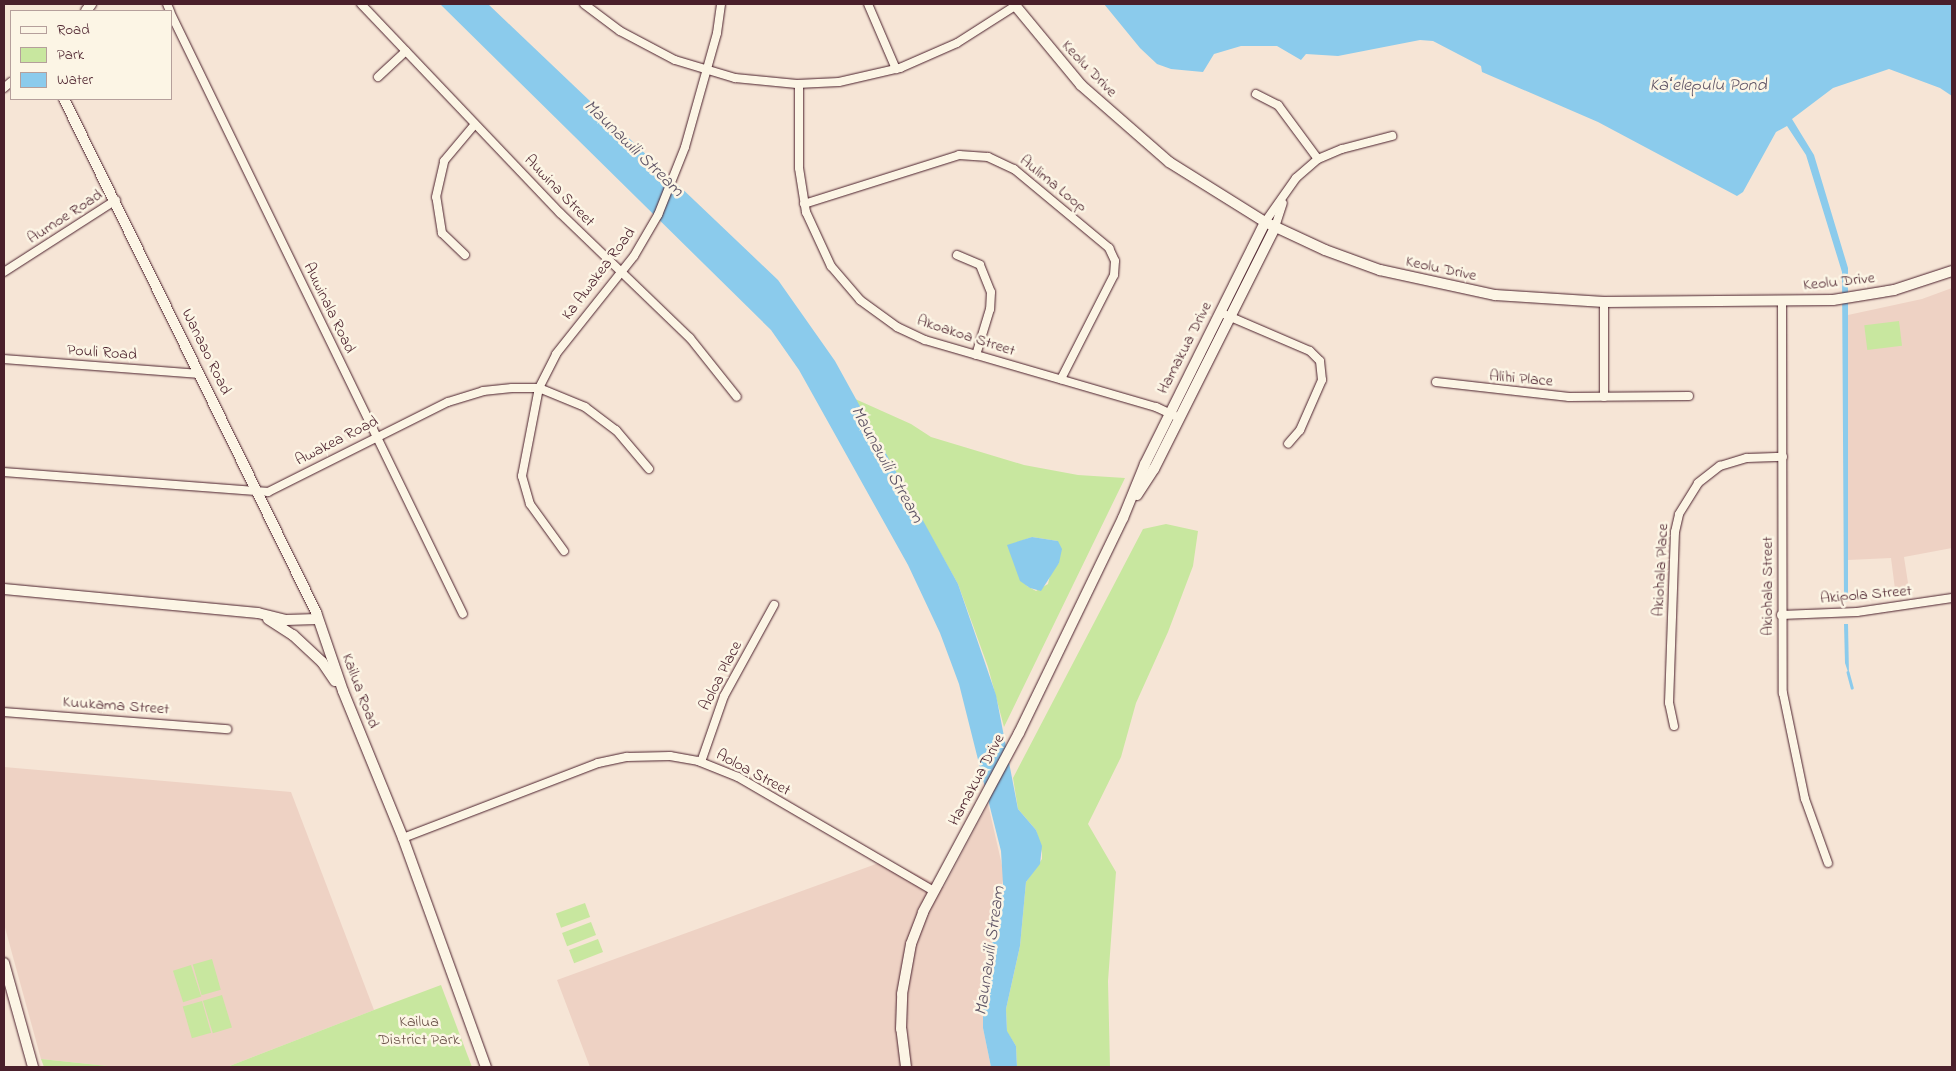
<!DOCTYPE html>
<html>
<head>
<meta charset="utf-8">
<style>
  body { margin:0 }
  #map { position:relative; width:1956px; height:1071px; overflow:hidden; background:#f6e5d6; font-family:"Indie Flower",sans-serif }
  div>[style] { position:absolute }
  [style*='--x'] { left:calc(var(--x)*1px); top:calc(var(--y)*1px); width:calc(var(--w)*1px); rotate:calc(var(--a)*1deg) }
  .built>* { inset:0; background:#eed2c4 }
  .green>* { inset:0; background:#c8e79f; transform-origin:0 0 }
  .water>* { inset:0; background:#8bcbec }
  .stream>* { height:2.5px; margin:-1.25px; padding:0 1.25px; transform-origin:1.25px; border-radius:1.25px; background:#8bcbec }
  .roads { filter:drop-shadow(0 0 1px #4a1f2b) drop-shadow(0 0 1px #4a1f2b) }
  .street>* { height:8px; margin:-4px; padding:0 4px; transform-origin:4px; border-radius:4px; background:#fcf5e5 }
  .secondary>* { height:10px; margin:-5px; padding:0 5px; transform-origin:5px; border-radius:5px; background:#fcf5e5 }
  span { translate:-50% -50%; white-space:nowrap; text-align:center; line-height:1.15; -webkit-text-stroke:5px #fcf5e5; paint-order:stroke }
  .street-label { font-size:16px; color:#4a1f2b }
  .park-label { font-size:16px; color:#6a5148 }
  .water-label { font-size:18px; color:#5e5365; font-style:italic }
  .frame { position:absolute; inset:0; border:5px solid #4a1f2b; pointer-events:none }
  .legend { position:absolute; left:10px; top:10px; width:162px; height:90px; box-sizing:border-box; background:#fcf5e5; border:1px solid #b59f9b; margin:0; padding:6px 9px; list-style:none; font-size:15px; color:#4a1f2b }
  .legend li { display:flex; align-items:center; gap:10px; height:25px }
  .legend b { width:25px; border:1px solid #b59f9b }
</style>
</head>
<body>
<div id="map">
  <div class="built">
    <i style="clip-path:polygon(1952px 288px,1952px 548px,1904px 557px,1910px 596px,1896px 597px,1891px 558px,1848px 560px,1848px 315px,1922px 299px)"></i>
    <i style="clip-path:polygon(4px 767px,291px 792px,374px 1010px,227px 1067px,117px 1067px,41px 1059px,4px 924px)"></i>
    <i style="clip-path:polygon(988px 804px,1004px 874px,983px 996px,983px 1028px,991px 1067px,590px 1067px,557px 980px,887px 860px,944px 887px)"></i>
  </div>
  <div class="green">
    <i style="left:1899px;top:321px;width:25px;height:35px;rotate:83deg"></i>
    <i style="clip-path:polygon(evenodd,853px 398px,911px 424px,931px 437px,1024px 465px,1078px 475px,1125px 478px,1004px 727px,988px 667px,958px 584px,853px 398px,1032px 537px,1058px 541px,1059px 563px,1051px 571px,1048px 584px,1036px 591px,1027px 586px,1010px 549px,1015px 543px,1032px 537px)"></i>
    <i style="clip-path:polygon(1166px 524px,1198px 531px,1193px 566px,1168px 632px,1136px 703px,1121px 757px,1088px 824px,1116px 872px,1108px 981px,1110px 1067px,1017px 1067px,1016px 1046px,1007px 1032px,1006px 1009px,1020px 946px,1026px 882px,1042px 859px,1042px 853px,1036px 830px,1018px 809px,1013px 778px,1143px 529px)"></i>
    <i style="left:585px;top:903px;width:15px;height:31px;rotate:70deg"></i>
    <i style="left:591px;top:922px;width:14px;height:31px;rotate:69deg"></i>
    <i style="left:598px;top:939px;width:14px;height:31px;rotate:69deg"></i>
    <i style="left:212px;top:959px;width:32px;height:20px;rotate:74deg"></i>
    <i style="left:191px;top:965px;width:33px;height:19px;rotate:72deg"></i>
    <i style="clip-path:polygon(441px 985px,472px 1067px,227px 1067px,374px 1010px)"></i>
    <i style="left:222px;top:995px;width:34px;height:20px;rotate:73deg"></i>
    <i style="left:202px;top:1001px;width:33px;height:20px;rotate:74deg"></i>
    <i style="clip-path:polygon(41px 1059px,117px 1067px,44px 1067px)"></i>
  </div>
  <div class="water">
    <i style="clip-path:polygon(440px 4px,488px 4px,778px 280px,835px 361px,958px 584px,996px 695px,1018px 809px,1036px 830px,1042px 846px,1040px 864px,1026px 882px,1020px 946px,1006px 1009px,1007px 1031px,1016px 1046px,1017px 1067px,991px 1067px,983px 1028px,983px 996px,1003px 884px,1001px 851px,959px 684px,940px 633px,908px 565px,799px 370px,771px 330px)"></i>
    <i style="clip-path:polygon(1104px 4px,1952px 4px,1952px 96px,1940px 88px,1889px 69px,1833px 88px,1792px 119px,1814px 155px,1848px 268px,1848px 601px,1844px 602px,1842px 272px,1806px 155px,1787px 126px,1776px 132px,1743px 192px,1737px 196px,1598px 122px,1482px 72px,1481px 66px,1433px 41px,1420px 40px,1338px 56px,1306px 54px,1301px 60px,1277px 46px,1241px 46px,1214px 54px,1203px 72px,1171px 69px,1157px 64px,1140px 48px)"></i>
    <i style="clip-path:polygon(1032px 537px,1058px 541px,1062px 549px,1059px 563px,1041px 591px,1030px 588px,1020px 581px,1007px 545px)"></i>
    <i style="clip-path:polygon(1844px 624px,1848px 624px,1849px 675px,1845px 663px)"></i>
  </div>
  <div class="stream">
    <i style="--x:1848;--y:672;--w:16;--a:75"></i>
  </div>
  <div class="roads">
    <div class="street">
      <i style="--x:167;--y:4;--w:8;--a:67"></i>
      <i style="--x:361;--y:4;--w:289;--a:46.4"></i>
      <i style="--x:560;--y:213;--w:180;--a:43.9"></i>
      <i style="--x:690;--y:338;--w:75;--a:51.5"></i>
      <i style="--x:584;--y:4;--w:45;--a:36.9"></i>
      <i style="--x:620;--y:31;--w:62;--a:27.8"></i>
      <i style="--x:675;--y:60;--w:63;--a:16.7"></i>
      <i style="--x:735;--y:78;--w:62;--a:5.5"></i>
      <i style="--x:797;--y:84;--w:42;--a:-2.7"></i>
      <i style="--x:839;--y:82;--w:63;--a:-12.9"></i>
      <i style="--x:900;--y:68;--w:62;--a:-23.7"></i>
      <i style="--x:957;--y:43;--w:69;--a:-32.5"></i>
      <i style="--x:868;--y:4;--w:71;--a:66.7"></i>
      <i style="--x:171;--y:14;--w:667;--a:64.05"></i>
      <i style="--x:378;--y:77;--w:38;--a:-43"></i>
      <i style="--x:799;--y:84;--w:84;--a:90"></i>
      <i style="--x:799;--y:168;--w:45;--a:81"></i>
      <i style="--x:806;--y:212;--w:60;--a:65.2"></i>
      <i style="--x:831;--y:266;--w:45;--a:49.5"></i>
      <i style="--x:860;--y:300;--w:46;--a:36.1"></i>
      <i style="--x:897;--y:327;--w:31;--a:25"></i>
      <i style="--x:925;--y:340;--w:241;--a:16.2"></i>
      <i style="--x:1156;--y:407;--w:21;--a:25"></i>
      <i style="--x:4;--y:88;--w:9;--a:-41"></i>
      <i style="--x:1256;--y:94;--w:25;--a:27"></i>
      <i style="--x:1278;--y:105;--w:67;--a:53.5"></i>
      <i style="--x:804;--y:204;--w:163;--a:-17.5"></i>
      <i style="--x:959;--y:155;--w:29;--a:4"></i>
      <i style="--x:988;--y:157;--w:29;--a:25"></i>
      <i style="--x:1014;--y:169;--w:124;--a:39.7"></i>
      <i style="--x:1109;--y:248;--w:14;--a:65"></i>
      <i style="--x:1115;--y:261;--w:14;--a:94"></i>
      <i style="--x:1114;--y:275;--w:117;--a:117"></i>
      <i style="--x:1265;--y:222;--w:54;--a:-54.8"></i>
      <i style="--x:1296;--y:178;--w:29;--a:-41"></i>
      <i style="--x:1318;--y:159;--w:26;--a:-23"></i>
      <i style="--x:1342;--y:149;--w:52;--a:-14.6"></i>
      <i style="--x:1275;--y:227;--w:25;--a:-72"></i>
      <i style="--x:465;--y:255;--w:32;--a:-136"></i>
      <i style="--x:442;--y:233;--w:36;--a:-99"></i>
      <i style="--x:436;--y:197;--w:37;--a:-77"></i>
      <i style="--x:444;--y:161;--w:48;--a:-50"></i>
      <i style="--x:957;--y:255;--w:25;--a:23"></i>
      <i style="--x:980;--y:265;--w:29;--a:68"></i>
      <i style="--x:991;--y:292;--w:17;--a:93"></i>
      <i style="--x:990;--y:309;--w:48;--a:106.9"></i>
      <i style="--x:4;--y:272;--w:133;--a:-32.7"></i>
      <i style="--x:1782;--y:302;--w:391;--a:89.9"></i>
      <i style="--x:1783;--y:693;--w:108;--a:78.3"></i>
      <i style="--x:1805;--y:799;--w:68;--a:70.2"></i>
      <i style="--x:1226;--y:315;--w:91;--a:23.2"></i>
      <i style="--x:1310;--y:351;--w:14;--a:45"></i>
      <i style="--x:1320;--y:361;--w:19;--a:84"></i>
      <i style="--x:1322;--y:380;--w:55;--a:113.7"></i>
      <i style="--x:1300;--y:430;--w:18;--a:131"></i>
      <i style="--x:4;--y:359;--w:196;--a:4.4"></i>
      <i style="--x:1436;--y:382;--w:134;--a:6.4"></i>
      <i style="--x:1569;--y:397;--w:120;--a:-0.5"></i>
      <i style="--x:1604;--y:397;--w:95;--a:-90"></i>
      <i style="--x:4;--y:472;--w:265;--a:4.3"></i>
      <i style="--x:268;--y:492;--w:201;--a:-26.6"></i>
      <i style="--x:448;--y:402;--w:37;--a:-17"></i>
      <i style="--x:483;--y:391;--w:29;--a:-6"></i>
      <i style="--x:512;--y:388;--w:27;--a:0"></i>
      <i style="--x:539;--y:388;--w:50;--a:22.4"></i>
      <i style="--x:585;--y:407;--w:39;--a:37"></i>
      <i style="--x:616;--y:430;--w:51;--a:49.8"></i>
      <i style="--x:564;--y:551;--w:58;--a:-125.9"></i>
      <i style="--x:530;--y:504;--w:29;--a:-106"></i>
      <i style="--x:522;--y:476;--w:90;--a:-79.1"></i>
      <i style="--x:539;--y:388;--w:38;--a:-63"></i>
      <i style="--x:556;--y:354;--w:125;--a:-51.5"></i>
      <i style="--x:634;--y:256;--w:48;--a:-59.7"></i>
      <i style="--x:658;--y:215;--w:73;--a:-68.3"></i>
      <i style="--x:685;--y:147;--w:118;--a:-74.3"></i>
      <i style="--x:717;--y:33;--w:29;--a:-82"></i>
      <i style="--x:1781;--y:615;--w:76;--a:-2.3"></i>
      <i style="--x:1857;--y:612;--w:96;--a:-8.4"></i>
      <i style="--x:4;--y:712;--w:224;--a:4.4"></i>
      <i style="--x:1674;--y:726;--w:24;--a:-102"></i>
      <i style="--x:1669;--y:703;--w:171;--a:-88"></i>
      <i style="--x:1675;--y:532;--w:18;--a:-77"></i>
      <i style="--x:1679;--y:514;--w:36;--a:-58"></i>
      <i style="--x:1698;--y:483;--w:28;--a:-38"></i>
      <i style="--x:1720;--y:466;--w:28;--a:-17"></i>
      <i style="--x:1747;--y:458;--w:36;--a:-2"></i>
      <i style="--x:701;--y:762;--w:70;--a:-70.8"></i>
      <i style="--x:724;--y:696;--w:104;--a:-61.2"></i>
      <i style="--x:403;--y:838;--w:209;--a:-21"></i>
      <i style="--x:598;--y:763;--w:30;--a:-12"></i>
      <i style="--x:627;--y:757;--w:43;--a:-1.3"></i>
      <i style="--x:670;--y:756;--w:28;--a:10"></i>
      <i style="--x:698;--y:761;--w:43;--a:21.8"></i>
      <i style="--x:738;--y:777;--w:227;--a:30.2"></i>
    </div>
    <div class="secondary">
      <i style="--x:1014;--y:4;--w:105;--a:50.4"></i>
      <i style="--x:1081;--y:85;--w:117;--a:41.2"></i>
      <i style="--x:1169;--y:162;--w:113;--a:32"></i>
      <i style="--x:1265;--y:222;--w:66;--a:25"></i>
      <i style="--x:1325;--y:250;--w:59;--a:20"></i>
      <i style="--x:1380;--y:270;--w:118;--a:12.3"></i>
      <i style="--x:1495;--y:295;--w:109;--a:3.7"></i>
      <i style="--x:1604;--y:302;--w:229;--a:-0.5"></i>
      <i style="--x:1833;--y:300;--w:62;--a:-9.3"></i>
      <i style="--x:1894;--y:290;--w:61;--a:-18.1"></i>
      <i style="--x:86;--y:11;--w:9;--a:-54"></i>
      <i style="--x:64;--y:99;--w:572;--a:63.84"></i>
      <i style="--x:316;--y:612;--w:83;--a:71.1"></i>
      <i style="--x:343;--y:691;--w:159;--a:67.8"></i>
      <i style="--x:403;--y:838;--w:244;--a:70.1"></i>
      <i style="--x:1137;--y:495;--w:31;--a:-57"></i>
      <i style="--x:1154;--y:469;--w:271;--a:-63.4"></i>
      <i style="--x:4;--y:589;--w:255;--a:5.4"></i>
      <i style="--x:258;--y:613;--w:29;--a:14"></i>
      <i style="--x:286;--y:620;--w:31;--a:-2"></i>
      <i style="--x:268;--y:619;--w:30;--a:33"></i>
      <i style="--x:293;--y:635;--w:40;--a:43"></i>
      <i style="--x:322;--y:662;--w:23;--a:56"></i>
      <i style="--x:4;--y:963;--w:108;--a:74.4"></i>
      <i style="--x:906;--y:1067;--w:38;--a:-97"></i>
      <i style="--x:901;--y:1029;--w:35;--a:-88"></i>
      <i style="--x:902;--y:994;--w:51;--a:-79.8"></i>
      <i style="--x:911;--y:944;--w:34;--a:-69"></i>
      <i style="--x:923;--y:912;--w:203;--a:-61.8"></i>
      <i style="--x:1019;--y:733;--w:239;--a:-64.2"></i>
      <i style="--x:1123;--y:518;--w:58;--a:-67.8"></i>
      <i style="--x:1145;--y:464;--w:270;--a:-63.6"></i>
    </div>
  </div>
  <div class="street-label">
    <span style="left:1089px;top:69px;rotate:46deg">Keolu Drive</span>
    <span style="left:1053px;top:184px;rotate:39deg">Aulima Loop</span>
    <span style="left:559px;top:191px;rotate:46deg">Auwina Street</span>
    <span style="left:65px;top:217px;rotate:-33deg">Aumoe Road</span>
    <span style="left:1441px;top:269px;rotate:12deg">Keolu Drive</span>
    <span style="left:599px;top:274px;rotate:-53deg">Ka Awakea Road</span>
    <span style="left:1839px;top:282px;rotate:-6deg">Keolu Drive</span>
    <span style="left:329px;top:308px;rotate:64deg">Auwinala Road</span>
    <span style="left:966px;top:336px;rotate:18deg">Akoakoa Street</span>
    <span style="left:1185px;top:348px;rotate:-63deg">Hamakua Drive</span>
    <span style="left:206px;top:352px;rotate:64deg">Wanaao Road</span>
    <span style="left:102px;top:353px;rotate:4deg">Pouli Road</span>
    <span style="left:1521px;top:379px;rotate:5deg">Alihi Place</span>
    <span style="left:337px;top:441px;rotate:-27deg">Awakea Road</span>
    <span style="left:1661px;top:570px;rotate:-87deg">Akiohala Place</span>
    <span style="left:1768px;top:586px;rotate:-90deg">Akiohala Street</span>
    <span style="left:1866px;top:595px;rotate:-5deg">Akipola Street</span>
    <span style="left:721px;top:676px;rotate:-63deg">Aoloa Place</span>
    <span style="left:360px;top:691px;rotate:69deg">Kailua Road</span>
    <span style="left:116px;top:706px;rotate:4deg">Kuukama Street</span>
    <span style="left:753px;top:773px;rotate:28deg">Aoloa Street</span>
    <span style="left:977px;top:780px;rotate:-62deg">Hamakua Drive</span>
  </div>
  <div class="park-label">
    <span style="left:419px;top:1031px">Kailua<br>District Park</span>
  </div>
  <div class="water-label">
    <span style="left:1708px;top:86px">Kaʻelepulu Pond</span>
    <span style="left:633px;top:149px;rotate:44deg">Maunawili Stream</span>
    <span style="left:886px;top:465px;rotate:61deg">Maunawili Stream</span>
    <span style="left:991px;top:951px;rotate:-82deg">Maunawili Stream</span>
  </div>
  <div class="frame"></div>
  <ul class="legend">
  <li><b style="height:6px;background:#fcf5e5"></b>Road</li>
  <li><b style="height:14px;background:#c8e79f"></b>Park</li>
  <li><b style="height:14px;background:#8bcbec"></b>Water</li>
  </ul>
</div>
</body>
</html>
